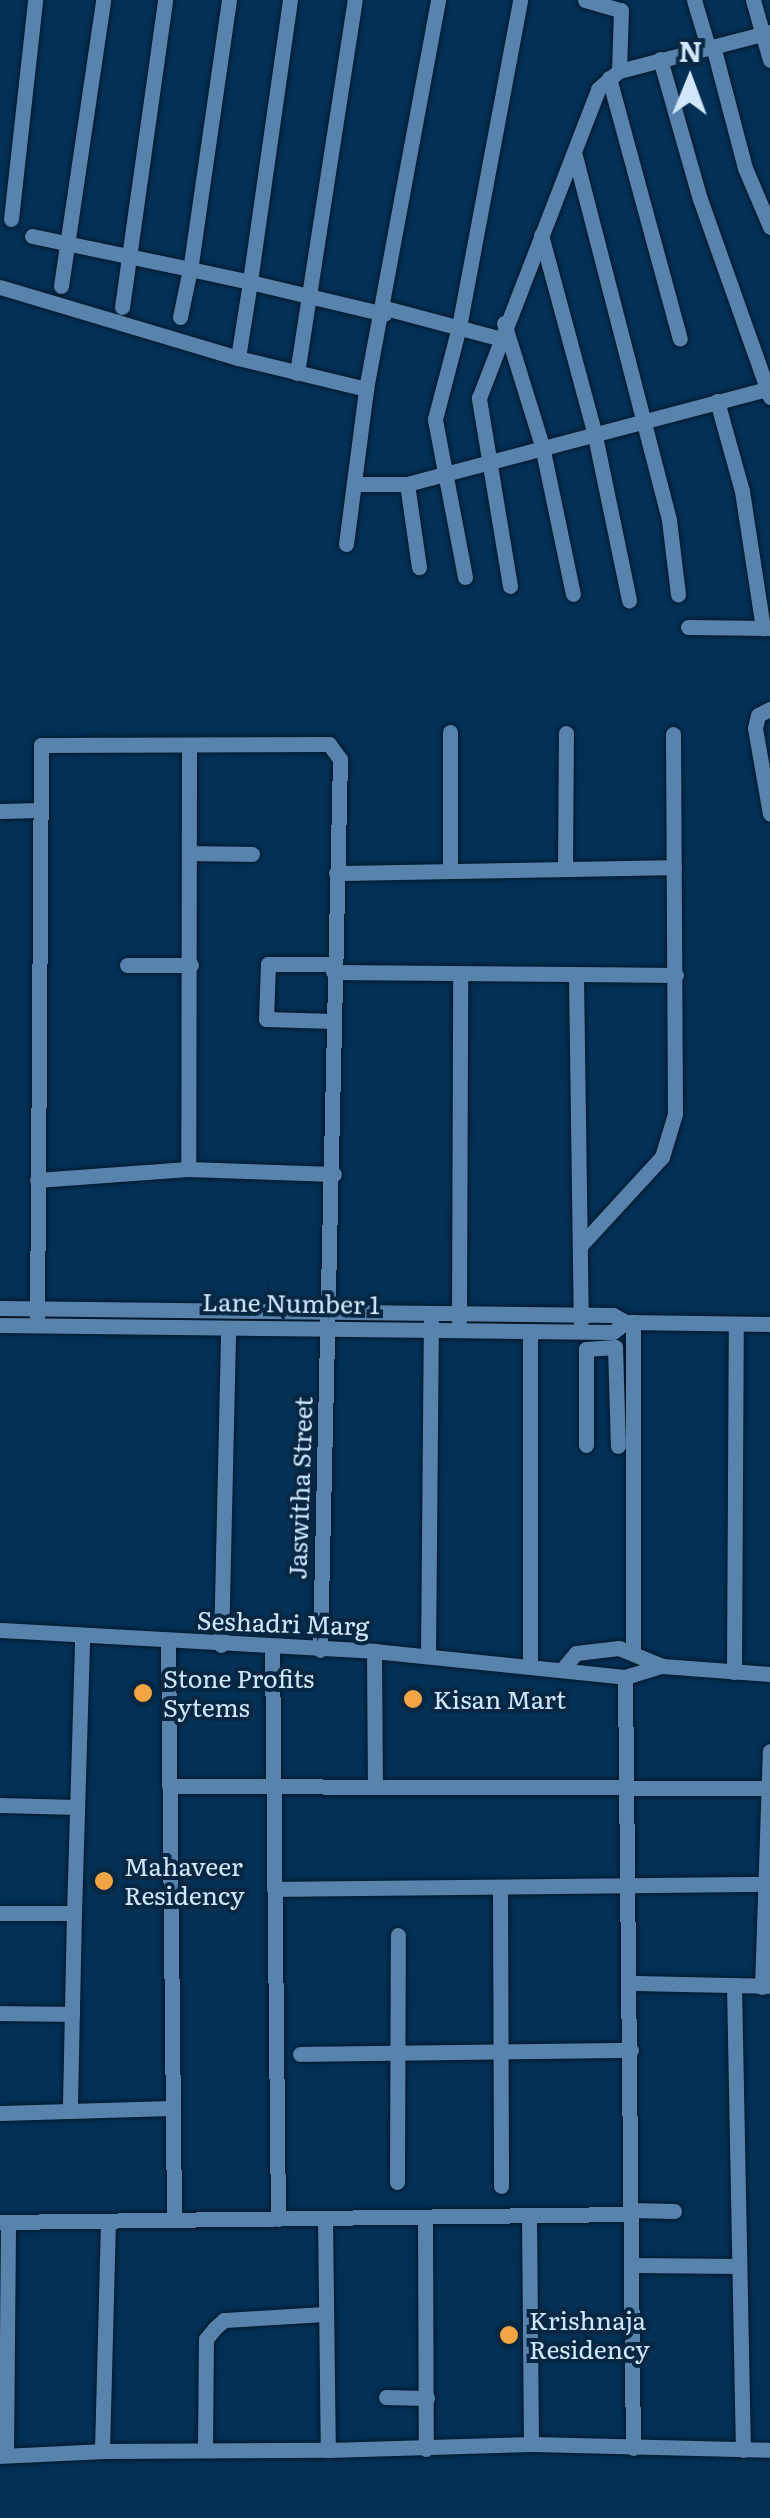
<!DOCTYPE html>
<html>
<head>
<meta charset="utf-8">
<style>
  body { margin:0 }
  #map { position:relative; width:770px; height:2518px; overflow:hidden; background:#023155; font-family:Literata,serif }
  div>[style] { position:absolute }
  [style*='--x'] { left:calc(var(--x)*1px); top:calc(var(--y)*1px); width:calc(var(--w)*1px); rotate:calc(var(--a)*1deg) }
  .roads { filter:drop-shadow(0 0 2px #03182c) drop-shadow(0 0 2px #03182c) }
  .street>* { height:15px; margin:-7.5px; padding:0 7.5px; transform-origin:7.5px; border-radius:7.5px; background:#5883ad }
  .dots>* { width:28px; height:28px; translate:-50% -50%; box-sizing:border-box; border:5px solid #062742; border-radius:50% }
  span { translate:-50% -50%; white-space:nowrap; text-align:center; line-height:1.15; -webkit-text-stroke:8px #062742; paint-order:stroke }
  .street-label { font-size:25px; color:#d0e7fe }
  .poi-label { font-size:25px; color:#d0e7fe }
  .left { translate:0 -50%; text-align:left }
  .north { position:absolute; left:640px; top:30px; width:100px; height:100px; -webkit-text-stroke:8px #062742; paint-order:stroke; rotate:1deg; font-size:28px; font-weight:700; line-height:40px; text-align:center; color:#d0e7fe }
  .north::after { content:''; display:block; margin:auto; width:35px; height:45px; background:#d0e7fe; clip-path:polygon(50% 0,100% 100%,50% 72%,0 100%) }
</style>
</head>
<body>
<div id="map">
  <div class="roads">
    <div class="street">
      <i style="--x:229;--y:0;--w:272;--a:98.2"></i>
      <i style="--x:190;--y:269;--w:61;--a:12.2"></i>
      <i style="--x:250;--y:282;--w:77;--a:99"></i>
      <i style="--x:290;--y:0;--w:285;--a:98.1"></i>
      <i style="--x:250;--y:282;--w:138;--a:13.4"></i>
      <i style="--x:585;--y:0;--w:37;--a:16"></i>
      <i style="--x:621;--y:10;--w:61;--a:91.9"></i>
      <i style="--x:694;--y:0;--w:49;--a:73.4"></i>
      <i style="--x:753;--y:0;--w:62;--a:74.2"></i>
      <i style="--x:713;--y:46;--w:126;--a:75.3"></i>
      <i style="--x:745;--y:168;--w:64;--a:67"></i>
      <i style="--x:660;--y:59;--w:146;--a:74.1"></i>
      <i style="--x:700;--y:199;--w:210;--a:70.5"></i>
      <i style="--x:609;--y:78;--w:270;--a:74.8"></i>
      <i style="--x:575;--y:156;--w:376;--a:75.5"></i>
      <i style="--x:669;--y:520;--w:75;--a:83.1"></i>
      <i style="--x:11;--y:219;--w:220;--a:-83.7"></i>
      <i style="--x:541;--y:235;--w:203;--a:74.9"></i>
      <i style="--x:594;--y:431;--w:173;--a:78.3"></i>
      <i style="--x:32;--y:236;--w:161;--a:11.8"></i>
      <i style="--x:190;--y:269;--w:49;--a:101.8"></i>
      <i style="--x:61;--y:286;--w:289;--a:-81.6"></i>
      <i style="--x:0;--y:287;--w:248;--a:16.6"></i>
      <i style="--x:238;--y:358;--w:132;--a:13.6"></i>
      <i style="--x:122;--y:307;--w:310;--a:-82"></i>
      <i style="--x:385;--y:308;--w:117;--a:14.9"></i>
      <i style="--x:504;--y:323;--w:129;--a:72.8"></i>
      <i style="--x:542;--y:446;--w:151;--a:78.2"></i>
      <i style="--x:297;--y:373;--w:377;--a:-81.2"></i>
      <i style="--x:717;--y:401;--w:93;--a:74.5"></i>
      <i style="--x:742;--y:491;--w:139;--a:81.3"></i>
      <i style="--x:354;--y:484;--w:53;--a:0"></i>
      <i style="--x:407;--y:484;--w:375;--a:-14.8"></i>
      <i style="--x:407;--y:484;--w:84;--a:81.8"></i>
      <i style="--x:346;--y:544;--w:156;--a:-82.6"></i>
      <i style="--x:366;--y:389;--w:396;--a:-79.5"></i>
      <i style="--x:465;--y:577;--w:161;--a:-100.8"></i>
      <i style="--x:435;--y:419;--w:95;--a:-75.4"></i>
      <i style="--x:459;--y:327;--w:333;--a:-79.4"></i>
      <i style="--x:510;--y:586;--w:191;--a:-99.4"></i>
      <i style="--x:479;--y:398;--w:331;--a:-68.9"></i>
      <i style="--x:598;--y:89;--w:28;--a:-41"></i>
      <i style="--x:619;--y:71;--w:156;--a:-14.5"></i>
      <i style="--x:688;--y:627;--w:82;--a:0.7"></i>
      <i style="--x:770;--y:709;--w:13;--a:153"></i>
      <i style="--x:758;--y:715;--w:13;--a:103"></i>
      <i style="--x:755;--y:728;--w:87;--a:80.1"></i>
      <i style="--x:450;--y:732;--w:137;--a:90"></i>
      <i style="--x:189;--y:746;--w:423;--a:90.1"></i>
      <i style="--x:188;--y:1169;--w:146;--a:2"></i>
      <i style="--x:0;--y:811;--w:40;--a:-1.4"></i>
      <i style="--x:190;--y:853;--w:62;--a:0.9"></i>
      <i style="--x:565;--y:868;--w:135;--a:-89.6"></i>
      <i style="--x:336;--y:873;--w:338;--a:-1"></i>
      <i style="--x:127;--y:965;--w:64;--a:0"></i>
      <i style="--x:333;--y:972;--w:343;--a:0.5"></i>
      <i style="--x:576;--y:976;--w:345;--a:89.2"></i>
      <i style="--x:333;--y:1021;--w:67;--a:-178.3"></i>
      <i style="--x:266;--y:1019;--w:55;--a:-87.9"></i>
      <i style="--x:268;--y:964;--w:66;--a:0"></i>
      <i style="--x:37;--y:1180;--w:151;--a:-4.2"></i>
      <i style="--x:581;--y:1245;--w:120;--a:-47.4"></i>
      <i style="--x:662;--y:1157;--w:45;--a:-73.2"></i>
      <i style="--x:675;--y:1114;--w:380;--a:-90.3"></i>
      <i style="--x:0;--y:1308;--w:613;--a:0.65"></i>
      <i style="--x:613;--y:1315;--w:15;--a:28"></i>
      <i style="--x:626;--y:1322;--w:144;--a:0.8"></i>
      <i style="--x:459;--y:1321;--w:345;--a:-89.8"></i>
      <i style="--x:633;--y:1322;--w:328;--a:90"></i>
      <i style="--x:0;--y:1325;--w:613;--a:0.65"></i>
      <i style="--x:613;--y:1332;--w:16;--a:-38"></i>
      <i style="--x:37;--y:1325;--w:580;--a:-89.6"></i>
      <i style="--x:41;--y:745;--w:288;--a:-0.2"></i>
      <i style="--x:329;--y:744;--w:19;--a:54"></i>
      <i style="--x:340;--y:759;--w:891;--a:91.29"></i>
      <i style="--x:586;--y:1445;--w:96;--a:-90"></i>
      <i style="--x:586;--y:1349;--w:29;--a:-4"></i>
      <i style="--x:615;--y:1347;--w:99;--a:88.3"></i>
      <i style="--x:0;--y:1630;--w:375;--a:3.2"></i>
      <i style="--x:374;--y:1651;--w:252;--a:5.9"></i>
      <i style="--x:625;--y:1677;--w:39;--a:-17"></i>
      <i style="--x:662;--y:1666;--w:108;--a:4.2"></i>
      <i style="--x:168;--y:1643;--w:577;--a:89.4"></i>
      <i style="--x:221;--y:1645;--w:317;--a:-88.7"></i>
      <i style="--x:272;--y:1647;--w:572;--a:89.4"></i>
      <i style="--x:374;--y:1651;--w:134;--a:89.6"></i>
      <i style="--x:428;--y:1656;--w:334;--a:-89.5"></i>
      <i style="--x:530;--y:1664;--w:333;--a:-90"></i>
      <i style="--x:565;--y:1666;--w:17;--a:-50"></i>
      <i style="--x:576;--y:1653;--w:43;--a:-6.6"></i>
      <i style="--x:619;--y:1648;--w:47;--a:22.7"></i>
      <i style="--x:734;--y:1672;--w:348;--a:-89.7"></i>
      <i style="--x:625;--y:1677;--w:771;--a:89.41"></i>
      <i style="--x:169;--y:1786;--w:598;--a:0.19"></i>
      <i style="--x:0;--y:1805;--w:77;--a:1.5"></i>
      <i style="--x:500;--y:1888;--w:298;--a:89.8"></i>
      <i style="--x:274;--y:1889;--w:491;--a:-0.6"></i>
      <i style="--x:0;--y:1913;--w:74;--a:0"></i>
      <i style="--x:74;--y:1913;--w:198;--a:91.2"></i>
      <i style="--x:74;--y:1913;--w:277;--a:-88.3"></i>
      <i style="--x:631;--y:1983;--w:139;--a:1.2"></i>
      <i style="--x:734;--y:1985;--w:465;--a:88.9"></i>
      <i style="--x:762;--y:1987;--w:236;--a:-88.1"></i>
      <i style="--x:0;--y:2013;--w:72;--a:0.8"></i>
      <i style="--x:300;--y:2054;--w:331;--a:-0.7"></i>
      <i style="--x:0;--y:2113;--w:172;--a:-1.7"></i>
      <i style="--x:397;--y:2182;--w:247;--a:-89.8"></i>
      <i style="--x:631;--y:2210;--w:43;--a:1.3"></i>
      <i style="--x:425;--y:2217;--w:232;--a:89.8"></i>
      <i style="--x:325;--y:2218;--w:232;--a:89.3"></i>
      <i style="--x:108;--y:2221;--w:230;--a:91.5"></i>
      <i style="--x:102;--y:2451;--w:226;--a:-0.3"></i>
      <i style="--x:328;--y:2450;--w:203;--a:-1.7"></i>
      <i style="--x:531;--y:2444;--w:229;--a:-90.5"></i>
      <i style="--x:0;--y:2222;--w:631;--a:-0.73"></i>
      <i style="--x:631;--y:2265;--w:108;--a:0.5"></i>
      <i style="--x:386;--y:2397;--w:41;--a:1.4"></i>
      <i style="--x:531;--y:2444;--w:239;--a:1.4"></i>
      <i style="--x:205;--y:2448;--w:109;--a:-89.5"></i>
      <i style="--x:206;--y:2339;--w:14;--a:-51"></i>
      <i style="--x:215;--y:2328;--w:12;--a:-42"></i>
      <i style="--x:224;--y:2320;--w:101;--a:-3.4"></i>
      <i style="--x:6;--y:2455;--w:233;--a:-89.5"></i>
      <i style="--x:0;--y:2456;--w:102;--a:-2.8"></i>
    </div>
  </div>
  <div class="dots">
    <i style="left:143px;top:1693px;background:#f3a443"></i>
    <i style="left:413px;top:1699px;background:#f3a443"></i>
    <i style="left:104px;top:1881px;background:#f3a443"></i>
    <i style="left:509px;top:2335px;background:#f3a443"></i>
  </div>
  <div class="street-label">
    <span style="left:291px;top:1303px;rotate:1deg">Lane Number 1</span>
    <span style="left:300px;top:1488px;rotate:-88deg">Jaswitha Street</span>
    <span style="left:283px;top:1623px;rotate:2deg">Seshadri Marg</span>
  </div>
  <div class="poi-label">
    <span class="left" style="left:163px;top:1693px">Stone Profits<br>Sytems</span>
    <span class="left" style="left:433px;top:1699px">Kisan Mart</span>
    <span class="left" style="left:124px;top:1881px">Mahaveer<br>Residency</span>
    <span class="left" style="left:529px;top:2335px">Krishnaja<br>Residency</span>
  </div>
  <div class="north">N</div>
</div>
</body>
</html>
